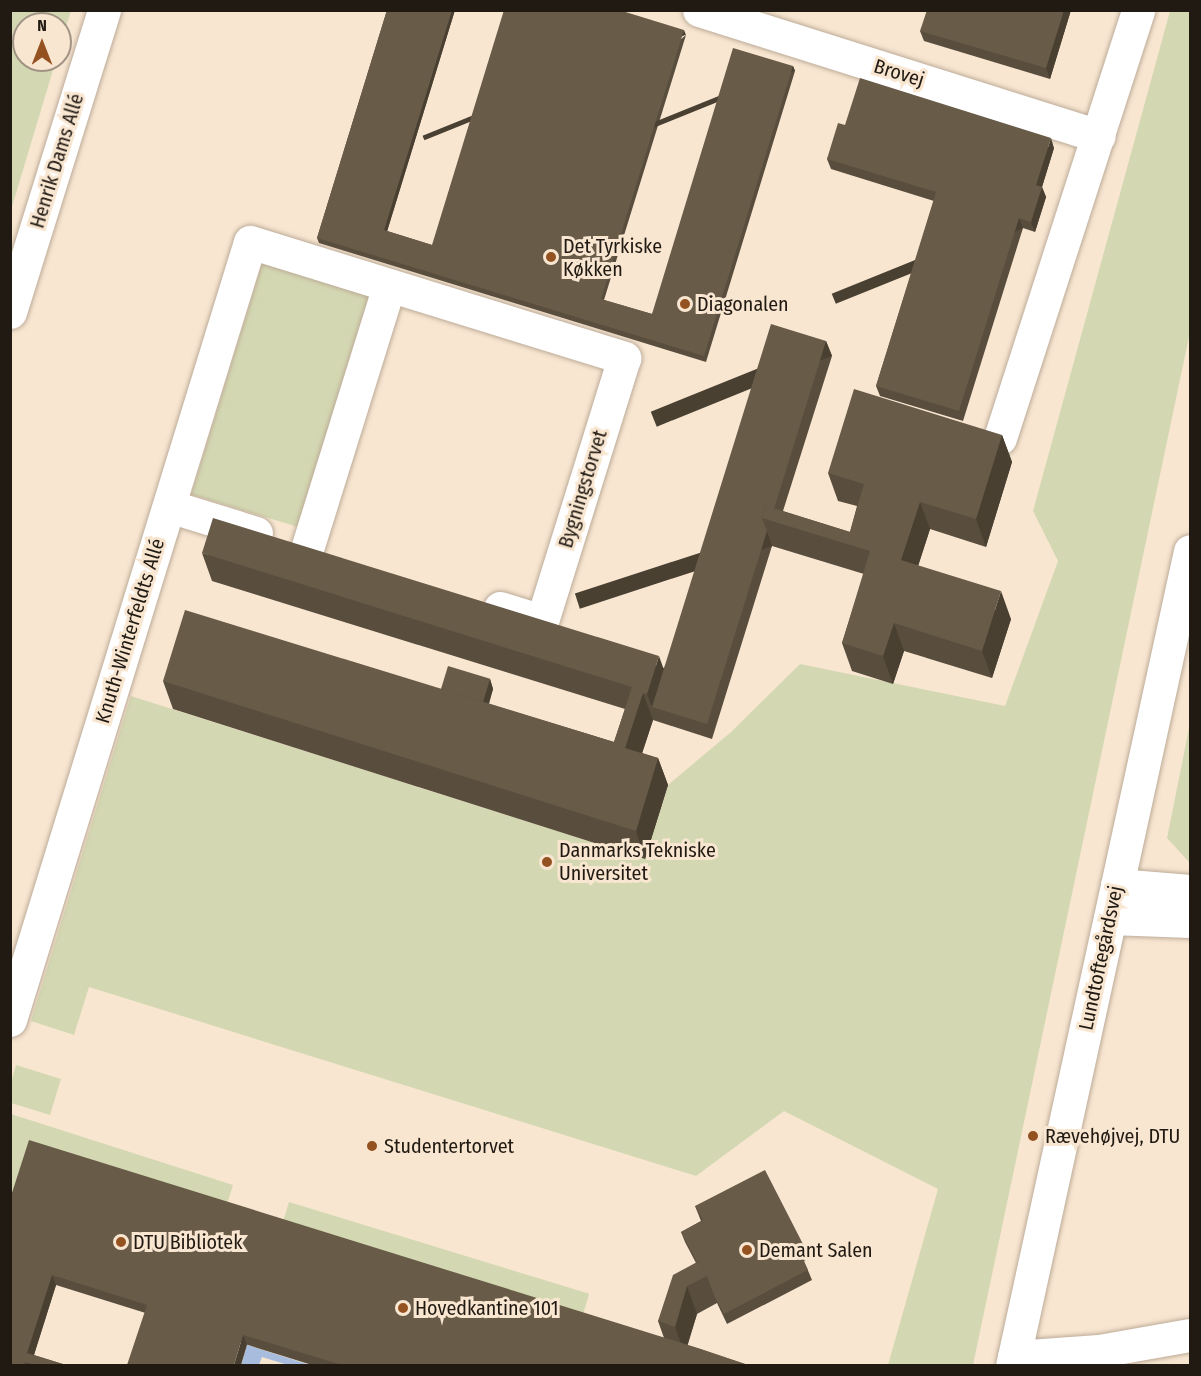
<!DOCTYPE html>
<html>
<head>
<meta charset="utf-8">
<style>
  body { margin:0 }
  #map { position:relative; width:1201px; height:1376px; overflow:hidden; background:#f8e6d1; font-family:"Fira Sans Condensed",sans-serif }
  div>[style] { position:absolute }
  [style*='--x'] { left:calc(var(--x)*1px); top:calc(var(--y)*1px); width:calc(var(--w)*1px); rotate:calc(var(--a)*1deg) }
  .green>* { inset:0; background:#d4d8b2; transform-origin:0 0 }
  .water>* { inset:0; background:#a8bcde }
  .roads { filter:drop-shadow(0 0 2px #bcab98) drop-shadow(0 0 2px #bcab98) }
  .minor>* { height:33px; margin:-16.5px; padding:0 16.5px; transform-origin:16.5px; border-radius:16.5px; background:#fff }
  .wall>* { inset:0; background:#594e3e }
  .shaded-wall>* { inset:0; background:#494032; transform-origin:0 0 }
  .building>* { inset:0; background:#685b48; transform-origin:0 0 }
  .dots>* { width:16px; height:16px; translate:-50% -50%; box-sizing:border-box; border:3px solid #f8e6d1; border-radius:50% }
  span { translate:-50% -50%; white-space:nowrap; text-align:center; line-height:1.15; -webkit-text-stroke:6px #f8e6d1; paint-order:stroke }
  .street-label { font-size:20px; color:#211a13 }
  .poi-label { font-size:20px; color:#211a13 }
  .left { translate:0 -50%; text-align:left }
  .frame { position:absolute; inset:0; border:12px solid #211a13; pointer-events:none }
  .north { position:absolute; left:12px; top:12px; width:60px; height:60px; box-sizing:border-box; background:#f8e6d1; border:2px solid #a29485; border-radius:50%; rotate:0deg; font-size:16px; font-weight:700; line-height:24px; text-align:center; color:#211a13 }
  .north::after { content:''; display:block; margin:auto; width:21px; height:27px; background:#955221; clip-path:polygon(50% 0,100% 100%,50% 72%,0 100%) }
</style>
</head>
<body>
<div id="map">
  <div class="green">
    <i style="clip-path:polygon(11px 10px,71px 11px,60px 45px,60px 24px,24px 24px,24px 60px,56px 60px,11px 210px)"></i>
    <i style="clip-path:polygon(1170px 11px,1190px 11px,1190px 332px,973px 1365px,888px 1365px,938px 1189px,784px 1111px,696px 1176px,89px 987px,74px 1035px,31px 1021px,131px 696px,645px 859px,668px 785px,731px 732px,800px 664px,1005px 706px,1058px 561px,1033px 511px)"></i>
    <i style="left:262px;top:263px;width:114px;height:242px;rotate:17deg"></i>
    <i style="clip-path:polygon(1190px 723px,1190px 862px,1189px 862px,1167px 838px)"></i>
    <i style="clip-path:polygon(16px 1065px,61px 1079px,50px 1115px,11px 1103px,11px 1083px)"></i>
    <i style="clip-path:polygon(11px 1114px,233px 1185px,225px 1211px,11px 1221px)"></i>
    <i style="left:289px;top:1202px;width:314px;height:27px;rotate:17deg"></i>
  </div>
  <div class="water">
    <i style="clip-path:polygon(247px 1345px,310px 1365px,288px 1365px,262px 1357px,259px 1365px,241px 1366px)"></i>
  </div>
  <div class="roads">
    <div class="minor">
      <i style="--x:699;--y:10;--w:419;--a:17.5"></i>
      <i style="--x:10;--y:312;--w:316;--a:-72.7"></i>
      <i style="--x:1000;--y:438;--w:450;--a:-72.1"></i>
      <i style="--x:169;--y:506;--w:91;--a:17.2"></i>
      <i style="--x:307;--y:549;--w:275;--a:-72.7"></i>
      <i style="--x:1117;--y:885;--w:73;--a:4.7"></i>
      <i style="--x:1110;--y:918;--w:80;--a:2.1"></i>
      <i style="--x:10;--y:1020;--w:814;--a:-72.86"></i>
      <i style="--x:250;--y:242;--w:392;--a:17.2"></i>
      <i style="--x:624;--y:358;--w:275;--a:107.3"></i>
      <i style="--x:542;--y:621;--w:44;--a:-162.8"></i>
      <i style="--x:1014;--y:1357;--w:85;--a:-4"></i>
      <i style="--x:1099;--y:1351;--w:92;--a:-10"></i>
      <i style="--x:1012;--y:1366;--w:834;--a:-77.68"></i>
    </div>
  </div>
  <div class="wall">
    <i style="clip-path:polygon(387px 10px,455px 10px,387px 231px,432px 245px,686px 35px,604px 300px,652px 314px,793px 66px,795px 71px,706px 362px,319px 243px,317px 238px)"></i>
    <i style="clip-path:polygon(1071px 10px,1050px 79px,924px 41px,920px 31px)"></i>
    <i style="clip-path:polygon(845px 125px,1054px 148px,1042px 187px,1046px 197px,1035px 232px,1023px 228px,963px 421px,880px 396px,876px 386px,934px 201px,831px 169px,827px 159px)"></i>
    <i style="clip-path:polygon(826px 341px,832px 356px,783px 511px,850px 532px,857px 506px,838px 501px,828px 473px,1002px 435px,1012px 462px,986px 547px,930px 529px,918px 566px,1011px 619px,992px 678px,904px 651px,893px 684px,852px 671px,842px 643px,864px 574px,772px 546px,712px 739px,653px 720px,642px 753px,658px 758px,668px 785px,645px 859px,173px 709px,163px 681px,441px 689px,490px 679px,493px 689px,489px 704px,614px 742px,625px 709px,212px 581px,202px 553px,664px 668px)"></i>
    <i style="clip-path:polygon(10px 1199px,664px 1338px,658px 1321px,696px 1263px,685px 1242px,681px 1232px,701px 1221px,695px 1206px,805px 1248px,809px 1258px,804px 1261px,812px 1280px,727px 1324px,717px 1303px,697px 1314px,687px 1345px,748px 1365px,312px 1365px,56px 1285px,34px 1355px,66px 1365px,10px 1365px)"></i>
  </div>
  <div class="shaded-wall">
    <i style="clip-path:polygon(452px 10px,455px 10px,386px 235px,384px 230px)"></i>
    <i style="clip-path:polygon(1064px 10px,1071px 10px,1050px 79px,1046px 68px)"></i>
    <i style="left:684px;top:30px;width:5px;height:282px;rotate:68deg"></i>
    <i style="left:793px;top:66px;width:5px;height:303px;rotate:68deg"></i>
    <i style="clip-path:polygon(1051px 138px,1054px 148px,1042px 187px,1046px 197px,1035px 232px,1031px 222px,1036px 185px)"></i>
    <i style="left:1019px;top:218px;width:11px;height:202px;rotate:68deg"></i>
    <i style="left:826px;top:341px;width:16px;height:189px;rotate:68deg"></i>
    <i style="clip-path:polygon(1002px 435px,1012px 462px,986px 547px,976px 519px)"></i>
    <i style="clip-path:polygon(920px 502px,930px 529px,911px 588px,901px 560px)"></i>
    <i style="left:767px;top:531px;width:16px;height:202px;rotate:72deg"></i>
    <i style="clip-path:polygon(1001px 591px,1011px 619px,992px 678px,982px 651px)"></i>
    <i style="clip-path:polygon(894px 623px,904px 651px,893px 684px,883px 656px)"></i>
    <i style="clip-path:polygon(659px 656px,669px 684px,652px 707px,647px 694px)"></i>
    <i style="clip-path:polygon(490px 679px,493px 689px,485px 715px,482px 705px)"></i>
    <i style="clip-path:polygon(643px 693px,653px 720px,635px 775px,625px 748px)"></i>
    <i style="clip-path:polygon(658px 758px,668px 785px,645px 859px,636px 831px)"></i>
    <i style="clip-path:polygon(52px 1275px,56px 1285px,31px 1364px,27px 1353px)"></i>
    <i style="clip-path:polygon(687px 1286px,697px 1314px,685px 1354px,675px 1327px)"></i>
    <i style="clip-path:polygon(243px 1335px,247px 1345px,241px 1365px,234px 1365px)"></i>
  </div>
  <div class="building">
    <i style="clip-path:polygon(387px 10px,452px 10px,384px 230px,432px 245px,504px 10px,619px 10px,684px 30px,601px 299px,652px 314px,733px 48px,793px 66px,704px 356px,317px 238px)"></i>
    <i style="clip-path:polygon(927px 10px,1064px 10px,1046px 68px,920px 31px)"></i>
    <i style="clip-path:polygon(860px 78px,1051px 138px,1036px 185px,1042px 187px,1031px 222px,1019px 218px,959px 411px,876px 386px,936px 192px,827px 159px,838px 123px,845px 125px)"></i>
    <i style="clip-path:polygon(771px 324px,826px 341px,774px 509px,766px 506px,762px 518px,767px 531px,707px 724px,652px 707px)"></i>
    <i style="clip-path:polygon(854px 389px,1002px 435px,976px 519px,920px 502px,901px 560px,1001px 591px,982px 651px,894px 623px,883px 656px,842px 643px,870px 551px,762px 518px,766px 506px,850px 532px,864px 484px,828px 473px)"></i>
    <i style="clip-path:polygon(213px 518px,659px 656px,647px 694px,643px 693px,625px 748px,658px 758px,636px 831px,163px 681px,185px 610px,614px 742px,632px 687px,202px 553px)"></i>
    <i style="left:448px;top:666px;width:44px;height:24px;rotate:17deg"></i>
    <i style="clip-path:polygon(29px 1140px,701px 1349px,748px 1365px,342px 1365px,243px 1335px,234px 1365px,127px 1365px,147px 1305px,52px 1275px,27px 1353px,66px 1365px,36px 1365px,25px 1362px,24px 1365px,10px 1365px,10px 1199px)"></i>
    <i style="clip-path:polygon(765px 1170px,805px 1248px,799px 1252px,808px 1270px,724px 1314px,714px 1295px,707px 1276px,699px 1261px,697px 1262px,681px 1232px,703px 1220px,695px 1206px)"></i>
    <i style="clip-path:polygon(699px 1261px,707px 1276px,687px 1286px,675px 1327px,658px 1321px,673px 1275px)"></i>
  </div>
  <div class="dots">
    <i style="left:551px;top:257px;background:#955221"></i>
    <i style="left:685px;top:304px;background:#955221"></i>
    <i style="left:547px;top:862px;background:#955221"></i>
    <i style="left:1033px;top:1136px;background:#955221"></i>
    <i style="left:372px;top:1146px;background:#955221"></i>
    <i style="left:121px;top:1242px;background:#955221"></i>
    <i style="left:747px;top:1250px;background:#955221"></i>
    <i style="left:403px;top:1308px;background:#955221"></i>
  </div>
  <div class="street-label">
    <span style="left:899px;top:73px;rotate:17deg">Brovej</span>
    <span style="left:57px;top:161px;rotate:-73deg">Henrik Dams Allé</span>
    <span style="left:583px;top:489px;rotate:-73deg">Bygningstorvet</span>
    <span style="left:130px;top:631px;rotate:-73deg">Knuth-Winterfeldts Allé</span>
    <span style="left:1101px;top:958px;rotate:-78deg">Lundtoftegårdsvej</span>
  </div>
  <div class="poi-label">
    <span class="left" style="left:563px;top:258px">Det Tyrkiske<br>Køkken</span>
    <span class="left" style="left:697px;top:304px">Diagonalen</span>
    <span class="left" style="left:559px;top:862px">Danmarks Tekniske<br>Universitet</span>
    <span class="left" style="left:1045px;top:1136px">Rævehøjvej, DTU</span>
    <span class="left" style="left:384px;top:1146px">Studentertorvet</span>
    <span class="left" style="left:133px;top:1242px">DTU Bibliotek</span>
    <span class="left" style="left:759px;top:1250px">Demant Salen</span>
    <span class="left" style="left:415px;top:1308px">Hovedkantine 101</span>
  </div>
  <div class="frame"></div>
  <div class="north">N</div>
</div>
</body>
</html>
